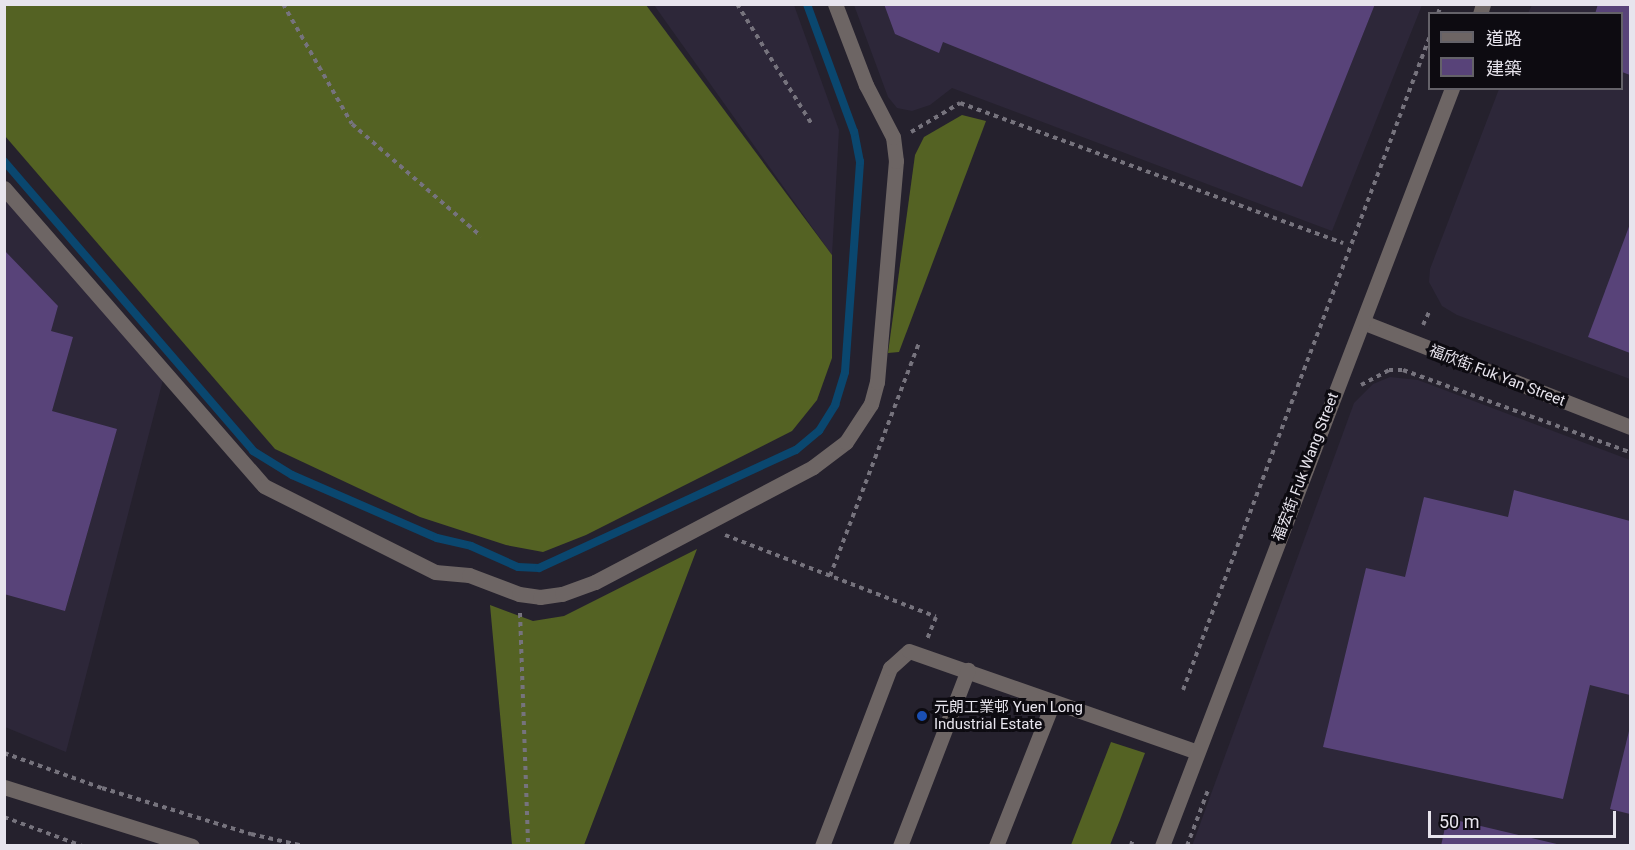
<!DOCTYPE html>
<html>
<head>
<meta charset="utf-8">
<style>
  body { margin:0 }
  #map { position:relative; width:1635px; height:850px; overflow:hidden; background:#25212d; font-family:Roboto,"Noto Sans TC",sans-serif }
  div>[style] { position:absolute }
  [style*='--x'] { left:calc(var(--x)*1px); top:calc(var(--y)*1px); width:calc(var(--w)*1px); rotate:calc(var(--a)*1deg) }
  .built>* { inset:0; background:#2d2739 }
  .forest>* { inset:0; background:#546223 }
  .stream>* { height:8px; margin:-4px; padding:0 4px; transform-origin:4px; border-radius:4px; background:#0a476f }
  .building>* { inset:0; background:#584379 }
  .path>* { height:4px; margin-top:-2px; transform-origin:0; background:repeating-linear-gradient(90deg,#76737d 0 4.5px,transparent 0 9px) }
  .minor>* { height:15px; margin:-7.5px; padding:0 7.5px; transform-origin:7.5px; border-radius:7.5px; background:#6d6564 }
  .dots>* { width:16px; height:16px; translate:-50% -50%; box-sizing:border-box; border:3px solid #0d0b11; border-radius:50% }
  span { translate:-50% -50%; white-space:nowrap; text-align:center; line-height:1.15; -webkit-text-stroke:6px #0d0b11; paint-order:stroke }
  .street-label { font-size:15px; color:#e7e4ed }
  .poi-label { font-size:15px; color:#e7e4ed }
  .left { translate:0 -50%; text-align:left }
  .frame { position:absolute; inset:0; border:6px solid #e7e4ed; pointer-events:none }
  .legend { position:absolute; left:1428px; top:12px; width:195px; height:78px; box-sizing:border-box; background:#0d0b11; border:2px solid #646269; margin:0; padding:8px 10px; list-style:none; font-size:18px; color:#e7e4ed }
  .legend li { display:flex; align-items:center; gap:12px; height:30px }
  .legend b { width:30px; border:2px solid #646269 }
  .scale { position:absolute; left:1428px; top:811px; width:188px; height:27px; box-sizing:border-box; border:3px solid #e7e4ed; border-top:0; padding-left:8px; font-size:18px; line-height:21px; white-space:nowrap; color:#e7e4ed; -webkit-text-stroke:4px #0d0b11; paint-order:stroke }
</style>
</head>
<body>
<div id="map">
  <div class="built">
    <i style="clip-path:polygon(654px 5px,794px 5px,839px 130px,832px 255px)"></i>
    <i style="clip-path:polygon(854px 5px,1422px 5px,1332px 231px,952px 88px,930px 105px,912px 111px,897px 108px,888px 97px)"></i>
    <i style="clip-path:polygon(1532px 5px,1630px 5px,1630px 379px,1457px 315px,1442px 306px,1429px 282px,1430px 269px,1499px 89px,1622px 88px,1622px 14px,1528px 13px)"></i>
    <i style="clip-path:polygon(4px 195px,163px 380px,66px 752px,5px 727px)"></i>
    <i style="clip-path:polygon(1390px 377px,1418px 380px,1630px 460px,1630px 845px,1192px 846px,1354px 403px,1373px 384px)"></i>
  </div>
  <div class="forest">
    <i style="clip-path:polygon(4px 5px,646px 5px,832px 255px,832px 358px,817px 400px,792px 431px,586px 535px,543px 552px,506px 545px,420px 517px,275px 449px,5px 136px)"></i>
    <i style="clip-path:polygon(962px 115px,986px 121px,899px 352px,888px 353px,915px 155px,924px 137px)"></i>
    <i style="clip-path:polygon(697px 549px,584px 845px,512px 845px,490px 605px,533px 621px,564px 616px)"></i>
    <i style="clip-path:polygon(1111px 742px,1145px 753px,1120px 820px,1110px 845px,1071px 845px)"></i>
  </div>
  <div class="stream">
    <i style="--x:4;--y:161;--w:382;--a:49.3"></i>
    <i style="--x:253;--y:451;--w:46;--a:31.6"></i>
    <i style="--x:292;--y:475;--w:158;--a:23.5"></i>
    <i style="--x:437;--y:538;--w:35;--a:13"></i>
    <i style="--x:471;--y:546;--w:51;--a:24.1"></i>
    <i style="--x:518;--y:567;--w:21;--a:3"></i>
    <i style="--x:539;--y:568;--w:283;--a:-24.7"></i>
    <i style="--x:796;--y:450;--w:30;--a:-40"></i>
    <i style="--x:819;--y:431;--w:31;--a:-58"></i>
    <i style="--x:835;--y:405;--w:34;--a:-73"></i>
    <i style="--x:845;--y:372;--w:211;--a:-85.9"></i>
    <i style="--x:860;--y:162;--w:31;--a:-101"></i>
    <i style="--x:854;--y:132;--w:136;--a:-110.2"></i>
  </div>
  <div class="building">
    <i style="clip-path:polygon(884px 4px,1375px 4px,1302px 187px,943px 42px,939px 53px,895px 34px)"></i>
    <i style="clip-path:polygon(1598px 4px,1630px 4px,1630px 75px,1622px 72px,1622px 14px,1595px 14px)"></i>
    <i style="clip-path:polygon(1630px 224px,1630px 353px,1588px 337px)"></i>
    <i style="clip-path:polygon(4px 250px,58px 306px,51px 331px,73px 337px,52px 411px,117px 429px,65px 611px,4px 594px)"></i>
    <i style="clip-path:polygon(1514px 490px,1630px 521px,1630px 695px,1590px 685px,1563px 799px,1323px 747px,1366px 568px,1405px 577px,1424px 497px,1508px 517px)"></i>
    <i style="clip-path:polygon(1630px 727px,1630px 814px,1610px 809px)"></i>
    <i style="clip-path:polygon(1447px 818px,1561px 845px,1561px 846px,1441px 846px)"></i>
  </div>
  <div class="path">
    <i style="--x:283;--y:4;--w:138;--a:60.1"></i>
    <i style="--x:352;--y:124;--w:171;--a:41"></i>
    <i style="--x:737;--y:4;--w:140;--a:58.1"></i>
    <i style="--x:1438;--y:14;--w:10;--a:-73"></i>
    <i style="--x:911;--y:132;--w:57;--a:-30.6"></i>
    <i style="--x:960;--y:103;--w:408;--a:20.1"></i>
    <i style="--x:1423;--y:325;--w:17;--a:-65"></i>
    <i style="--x:1361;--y:385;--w:32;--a:-28"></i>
    <i style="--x:1389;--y:370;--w:14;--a:0"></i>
    <i style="--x:1403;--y:370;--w:241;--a:19.9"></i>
    <i style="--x:725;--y:535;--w:226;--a:21.2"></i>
    <i style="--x:936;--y:617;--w:24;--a:112"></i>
    <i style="--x:830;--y:576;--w:249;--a:-69.1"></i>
    <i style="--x:520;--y:613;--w:233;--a:88"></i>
    <i style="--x:1183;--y:690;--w:699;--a:-69.31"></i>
    <i style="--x:4;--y:753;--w:104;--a:19.7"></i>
    <i style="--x:102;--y:788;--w:156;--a:17.2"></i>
    <i style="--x:251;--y:834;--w:54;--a:12.8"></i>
    <i style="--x:4;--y:817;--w:83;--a:20.4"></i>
    <i style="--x:1131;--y:846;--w:8;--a:-76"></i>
    <i style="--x:1187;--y:846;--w:60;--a:-69.4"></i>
  </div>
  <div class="minor">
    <i style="--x:1480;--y:14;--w:10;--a:-73"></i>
    <i style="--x:4;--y:188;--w:395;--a:48.9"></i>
    <i style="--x:264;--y:486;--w:191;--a:26.7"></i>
    <i style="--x:435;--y:572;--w:34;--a:5"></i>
    <i style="--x:469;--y:575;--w:53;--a:20.8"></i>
    <i style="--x:519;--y:594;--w:21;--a:8"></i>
    <i style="--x:540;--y:597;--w:22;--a:-8"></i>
    <i style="--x:562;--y:594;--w:35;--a:-20"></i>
    <i style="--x:595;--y:582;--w:246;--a:-27.8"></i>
    <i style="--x:813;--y:467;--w:41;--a:-37.1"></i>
    <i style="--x:846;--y:442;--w:45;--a:-56.7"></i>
    <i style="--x:871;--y:404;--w:23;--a:-75"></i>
    <i style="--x:877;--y:382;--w:222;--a:-85.1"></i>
    <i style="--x:896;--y:161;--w:24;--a:-97"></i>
    <i style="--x:893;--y:137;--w:59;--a:-117.4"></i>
    <i style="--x:866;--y:85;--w:87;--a:-110.9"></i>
    <i style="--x:1365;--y:323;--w:285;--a:21.4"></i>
    <i style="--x:4;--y:787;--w:197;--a:17.4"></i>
    <i style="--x:822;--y:846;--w:191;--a:-69.1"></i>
    <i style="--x:890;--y:668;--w:25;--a:-42"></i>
    <i style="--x:909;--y:651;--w:303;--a:19.3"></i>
    <i style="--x:900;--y:846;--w:189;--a:-68.9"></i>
    <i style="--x:996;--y:846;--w:155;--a:-68.4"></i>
    <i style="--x:1162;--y:846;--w:812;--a:-69.06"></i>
  </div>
  <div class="dots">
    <i style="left:922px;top:716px;background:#1a4fb4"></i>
  </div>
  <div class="street-label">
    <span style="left:1497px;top:376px;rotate:21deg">福欣街 Fuk Yan Street</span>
    <span style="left:1306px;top:467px;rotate:-69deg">福宏街 Fuk Wang Street</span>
  </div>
  <div class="poi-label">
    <span class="left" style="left:934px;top:716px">元朗工業邨 Yuen Long<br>Industrial Estate</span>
  </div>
  <div class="frame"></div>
  <ul class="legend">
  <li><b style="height:8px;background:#6d6564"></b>道路</li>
  <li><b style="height:16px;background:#584379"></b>建築</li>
  </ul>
  <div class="scale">50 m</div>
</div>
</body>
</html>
